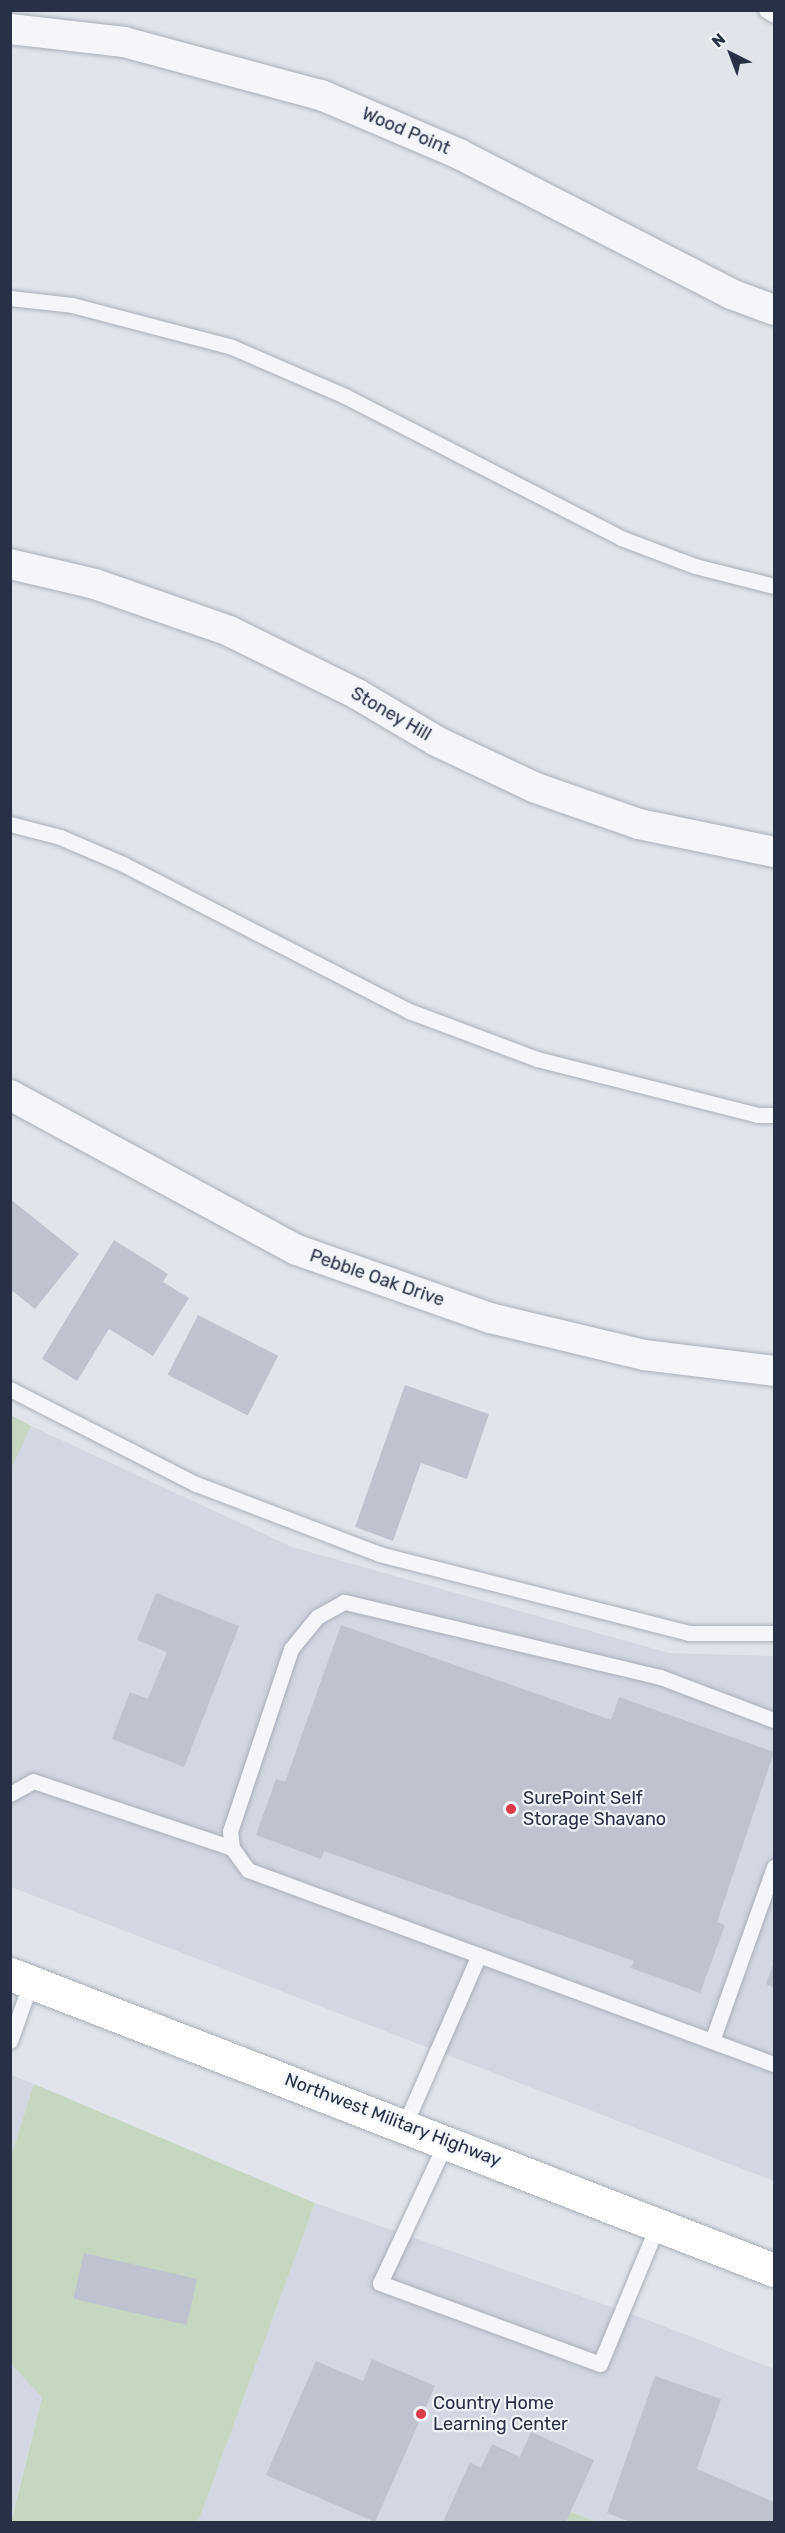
<!DOCTYPE html>
<html>
<head>
<meta charset="utf-8">
<style>
  body { margin:0 }
  #map { position:relative; width:785px; height:2533px; overflow:hidden; background:#e1e5eb; font-family:Rubik,sans-serif }
  div>[style] { position:absolute }
  [style*='--x'] { left:calc(var(--x)*1px); top:calc(var(--y)*1px); width:calc(var(--w)*1px); rotate:calc(var(--a)*1deg) }
  .built>* { inset:0; background:#d2d7e1 }
  .green>* { inset:0; background:#c5d6c1 }
  .building>* { inset:0; background:#bec3cf; transform-origin:0 0 }
  .roads { filter:drop-shadow(0 0 2px #a9afb9) drop-shadow(0 0 2px #a9afb9) }
  .service>* { height:15px; margin:-7.5px; padding:0 7.5px; transform-origin:7.5px; border-radius:7.5px; background:#f5f6f9 }
  .minor>* { height:30px; margin:-15px; padding:0 15px; transform-origin:15px; border-radius:15px; background:#f5f6f9 }
  .primary>* { height:33px; margin:-16.5px; padding:0 16.5px; transform-origin:16.5px; border-radius:16.5px; background:#fff }
  .dots>* { width:16px; height:16px; translate:-50% -50%; box-sizing:border-box; border:3px solid #f1f4f8; border-radius:50% }
  span { translate:-50% -50%; white-space:nowrap; text-align:center; line-height:1.15; -webkit-text-stroke:4.5px #f1f4f8; paint-order:stroke }
  .street-label { font-size:18px; color:#273045 }
  .poi-label { font-size:18px; color:#273045 }
  .left { translate:0 -50%; text-align:left }
  .frame { position:absolute; inset:0; border:12px solid #273045; pointer-events:none }
  .north { position:absolute; left:701px; top:24px; width:60px; height:60px; -webkit-text-stroke:4px #f1f4f8; paint-order:stroke; rotate:318deg; font-size:16px; font-weight:700; line-height:24px; text-align:center; color:#273045 }
  .north::after { content:''; display:block; margin:auto; width:21px; height:27px; background:#273045; clip-path:polygon(50% 0,100% 100%,50% 72%,0 100%) }
</style>
</head>
<body>
<div id="map">
  <div class="built">
    <i style="clip-path:polygon(31px 1426px,292px 1547px,669px 1653px,774px 1656px,774px 2181px,11px 1887px,10px 1469px)"></i>
    <i style="clip-path:polygon(11px 2075px,34px 2084px,11px 2156px)"></i>
    <i style="clip-path:polygon(315px 2203px,640px 2317px,774px 2369px,774px 2522px,598px 2522px,570px 2511px,567px 2522px,198px 2522px)"></i>
    <i style="clip-path:polygon(11px 2363px,42px 2396px,11px 2520px)"></i>
  </div>
  <div class="green">
    <i style="clip-path:polygon(11px 1415px,31px 1426px,11px 1469px)"></i>
    <i style="clip-path:polygon(34px 2084px,315px 2203px,198px 2522px,11px 2522px,42px 2397px,10px 2363px,11px 2156px)"></i>
    <i style="clip-path:polygon(569px 2511px,598px 2522px,567px 2522px)"></i>
  </div>
  <div class="building">
    <i style="clip-path:polygon(10px 1199px,79px 1254px,35px 1309px,10px 1289px)"></i>
    <i style="clip-path:polygon(114px 1240px,168px 1274px,163px 1282px,189px 1298px,153px 1356px,109px 1329px,77px 1381px,42px 1359px)"></i>
    <i style="left:198px;top:1315px;width:90px;height:67px;rotate:27deg"></i>
    <i style="clip-path:polygon(405px 1385px,489px 1414px,467px 1479px,421px 1463px,393px 1541px,355px 1527px)"></i>
    <i style="clip-path:polygon(156px 1593px,239px 1626px,184px 1767px,112px 1739px,130px 1692px,148px 1699px,167px 1652px,137px 1640px)"></i>
    <i style="clip-path:polygon(341px 1625px,611px 1720px,619px 1697px,774px 1752px,717px 1922px,725px 1925px,700px 1993px,631px 1968px,634px 1961px,324px 1851px,321px 1859px,256px 1835px,276px 1779px,285px 1782px)"></i>
    <i style="clip-path:polygon(774px 1962px,774px 1988px,766px 1984px)"></i>
    <i style="left:84px;top:2253px;width:116px;height:47px;rotate:13deg"></i>
    <i style="clip-path:polygon(372px 2359px,435px 2386px,375px 2522px,266px 2475px,316px 2361px,363px 2381px)"></i>
    <i style="clip-path:polygon(655px 2376px,721px 2399px,697px 2469px,774px 2502px,774px 2522px,630px 2522px,607px 2513px)"></i>
    <i style="clip-path:polygon(531px 2432px,594px 2460px,566px 2522px,443px 2522px,470px 2462px,481px 2468px,492px 2444px,520px 2457px)"></i>
  </div>
  <div class="roads">
    <div class="service">
      <i style="--x:766;--y:10;--w:9;--a:32"></i>
      <i style="--x:10;--y:298;--w:62;--a:6.4"></i>
      <i style="--x:72;--y:305;--w:165;--a:14.7"></i>
      <i style="--x:232;--y:347;--w:123;--a:23.4"></i>
      <i style="--x:345;--y:396;--w:310;--a:27.2"></i>
      <i style="--x:621;--y:538;--w:79;--a:20.7"></i>
      <i style="--x:695;--y:566;--w:81;--a:14.2"></i>
      <i style="--x:10;--y:824;--w:52;--a:14.6"></i>
      <i style="--x:60;--y:837;--w:69;--a:23.2"></i>
      <i style="--x:123;--y:864;--w:322;--a:27.2"></i>
      <i style="--x:409;--y:1011;--w:137;--a:20.6"></i>
      <i style="--x:537;--y:1059;--w:228;--a:14.2"></i>
      <i style="--x:758;--y:1115;--w:16;--a:0"></i>
      <i style="--x:10;--y:1389;--w:209;--a:27.1"></i>
      <i style="--x:196;--y:1484;--w:196;--a:20.9"></i>
      <i style="--x:379;--y:1554;--w:320;--a:14.3"></i>
      <i style="--x:689;--y:1633;--w:85;--a:0"></i>
      <i style="--x:774;--y:1720;--w:122;--a:-159.3"></i>
      <i style="--x:660;--y:1677;--w:325;--a:-166.6"></i>
      <i style="--x:344;--y:1602;--w:31;--a:151"></i>
      <i style="--x:317;--y:1617;--w:41;--a:129.1"></i>
      <i style="--x:291;--y:1649;--w:192;--a:108.5"></i>
      <i style="--x:230;--y:1831;--w:17;--a:83"></i>
      <i style="--x:232;--y:1848;--w:27;--a:54"></i>
      <i style="--x:248;--y:1870;--w:561;--a:20.25"></i>
      <i style="--x:10;--y:1794;--w:26;--a:-29"></i>
      <i style="--x:33;--y:1781;--w:210;--a:18.6"></i>
      <i style="--x:10;--y:2041;--w:63;--a:-70.4"></i>
      <i style="--x:712;--y:2041;--w:185;--a:-70.4"></i>
      <i style="--x:405;--y:2124;--w:184;--a:-66.4"></i>
      <i style="--x:447;--y:2140;--w:158;--a:115.1"></i>
      <i style="--x:380;--y:2283;--w:234;--a:20.2"></i>
      <i style="--x:600;--y:2364;--w:152;--a:-67.5"></i>
    </div>
    <div class="minor">
      <i style="--x:10;--y:29;--w:115;--a:6.5"></i>
      <i style="--x:124;--y:42;--w:204;--a:15.1"></i>
      <i style="--x:321;--y:95;--w:150;--a:23.1"></i>
      <i style="--x:459;--y:154;--w:306;--a:27.2"></i>
      <i style="--x:731;--y:294;--w:46;--a:20.4"></i>
      <i style="--x:10;--y:564;--w:87;--a:13.2"></i>
      <i style="--x:95;--y:584;--w:142;--a:19.3"></i>
      <i style="--x:229;--y:631;--w:143;--a:26.2"></i>
      <i style="--x:357;--y:694;--w:92;--a:30.7"></i>
      <i style="--x:436;--y:741;--w:110;--a:25.2"></i>
      <i style="--x:536;--y:788;--w:109;--a:19.3"></i>
      <i style="--x:639;--y:824;--w:138;--a:11.7"></i>
      <i style="--x:10;--y:1095;--w:326;--a:28.4"></i>
      <i style="--x:297;--y:1250;--w:205;--a:19.4"></i>
      <i style="--x:490;--y:1318;--w:158;--a:13.5"></i>
      <i style="--x:644;--y:1355;--w:131;--a:7"></i>
    </div>
    <div class="primary">
      <i style="--x:10;--y:1974;--w:819;--a:21.18"></i>
    </div>
  </div>
  <div class="dots">
    <i style="left:511px;top:1809px;background:#dd3a47"></i>
    <i style="left:421px;top:2414px;background:#dd3a47"></i>
  </div>
  <div class="street-label">
    <span style="left:406px;top:131px;rotate:23deg">Wood Point</span>
    <span style="left:391px;top:714px;rotate:30deg">Stoney Hill</span>
    <span style="left:377px;top:1278px;rotate:19deg">Pebble Oak Drive</span>
    <span style="left:393px;top:2120px;rotate:21deg">Northwest Military Highway</span>
  </div>
  <div class="poi-label">
    <span class="left" style="left:523px;top:1809px">SurePoint Self<br>Storage Shavano</span>
    <span class="left" style="left:433px;top:2414px">Country Home<br>Learning Center</span>
  </div>
  <div class="frame"></div>
  <div class="north">N</div>
</div>
</body>
</html>
